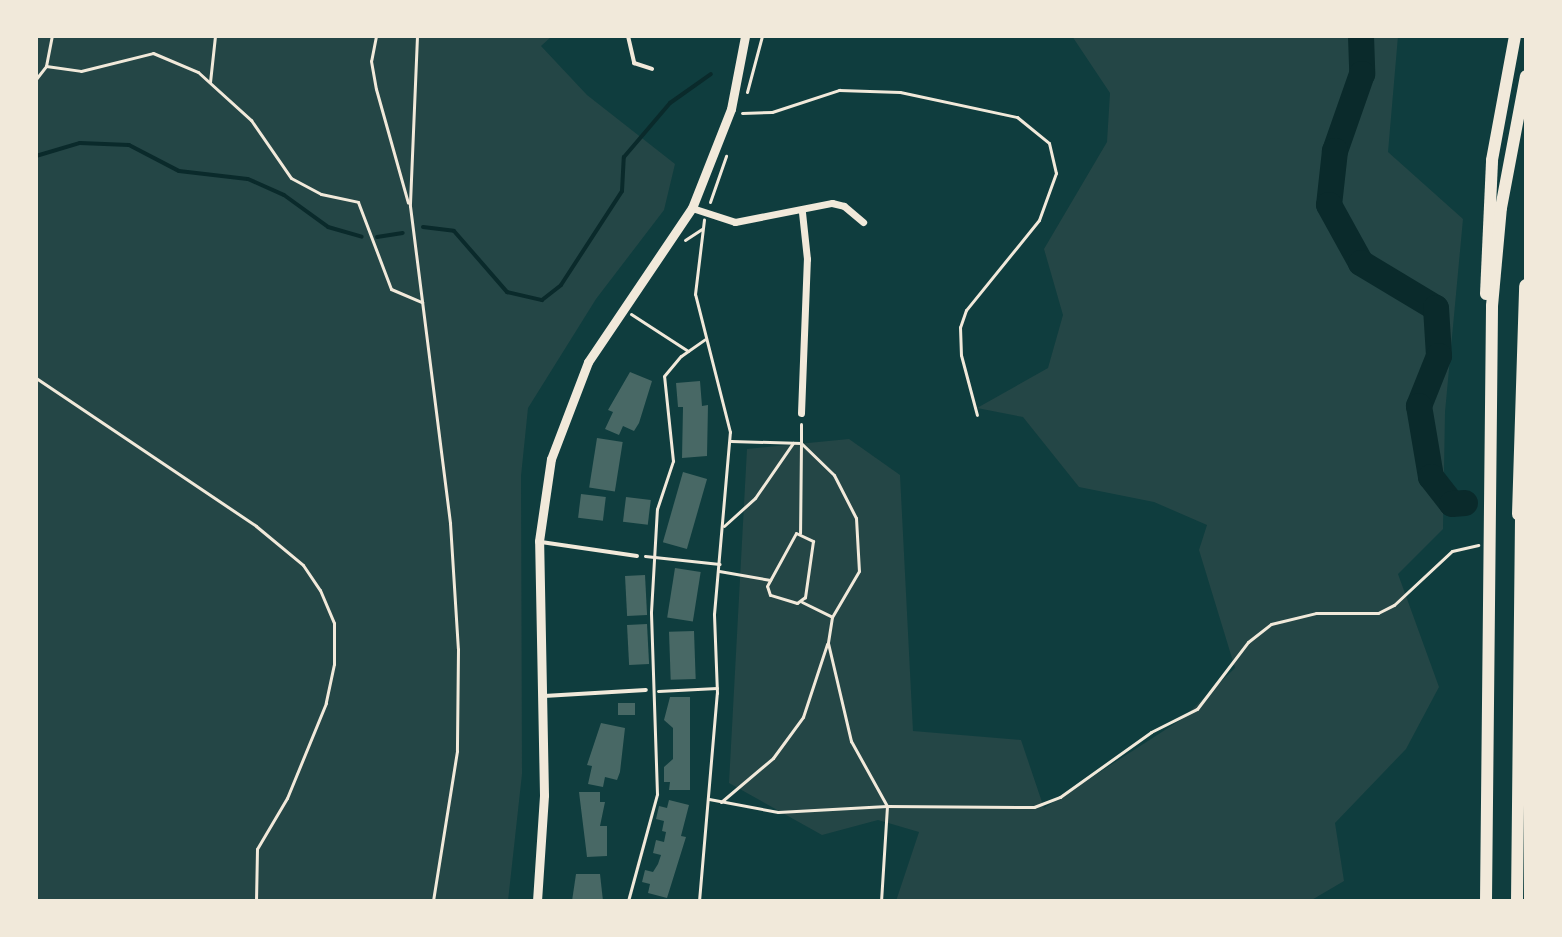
<!DOCTYPE html>
<html>
<head>
<meta charset="utf-8">
<style>
  body { margin:0 }
  #map { position:relative; width:1562px; height:937px; overflow:hidden; background:#0f3d3e; font-family:Overpass,sans-serif }
  div>[style] { position:absolute }
  [style*='--x'] { left:calc(var(--x)*1px); top:calc(var(--y)*1px); width:calc(var(--w)*1px); rotate:calc(var(--a)*1deg) }
  .green>* { inset:0; background:#244646 }
  .stream>* { height:4px; margin:-2px; padding:0 2px; transform-origin:2px; border-radius:2px; background:#0a2a2b }
  .river>* { height:26px; margin:-13px; padding:0 13px; transform-origin:13px; border-radius:13px; background:#0a2a2b }
  .building>* { inset:0; background:#486865; transform-origin:0 0 }
  .path>* { height:3px; margin:-1.5px; padding:0 1.5px; transform-origin:1.5px; border-radius:1.5px; background:#f1e9da }
  .service>* { height:4px; margin:-2px; padding:0 2px; transform-origin:2px; border-radius:2px; background:#f1e9da }
  .minor>* { height:7px; margin:-3.5px; padding:0 3.5px; transform-origin:3.5px; border-radius:3.5px; background:#f1e9da }
  .tertiary>* { height:9px; margin:-4.5px; padding:0 4.5px; transform-origin:4.5px; border-radius:4.5px; background:#f1e9da }
  .trunk>* { height:12px; margin:-6px; padding:0 6px; transform-origin:6px; border-radius:6px; background:#f1e9da }
  .motorway>* { height:14px; margin:-7px; padding:0 7px; transform-origin:7px; border-radius:7px; background:#f1e9da }
  span { translate:-50% -50%; white-space:nowrap; text-align:center; line-height:1.15; -webkit-text-stroke:6px #f1e9da; paint-order:stroke }
  .frame { position:absolute; inset:0; border:38px solid #f1e9da; pointer-events:none }
</style>
</head>
<body>
<div id="map">
  <div class="green">
    <i style="clip-path:polygon(36px 36px,552px 36px,541px 46px,587px 95px,675px 164px,664px 210px,596px 299px,528px 408px,521px 476px,522px 774px,508px 901px,36px 901px)"></i>
    <i style="clip-path:polygon(1072px 36px,1398px 36px,1388px 152px,1463px 219px,1445px 412px,1443px 529px,1398px 574px,1439px 687px,1406px 749px,1335px 823px,1344px 881px,1310px 901px,896px 901px,919px 832px,878px 820px,822px 835px,729px 783px,747px 449px,849px 439px,900px 475px,913px 731px,1021px 740px,1044px 808px,1182px 719px,1235px 668px,1199px 550px,1207px 525px,1154px 502px,1079px 487px,1023px 417px,977px 408px,1048px 368px,1063px 315px,1044px 249px,1107px 142px,1110px 93px)"></i>
  </div>
  <div class="stream">
    <i style="--x:36;--y:156;--w:46;--a:-16.5"></i>
    <i style="--x:80;--y:143;--w:49;--a:2.3"></i>
    <i style="--x:129;--y:145;--w:56;--a:27.5"></i>
    <i style="--x:179;--y:171;--w:69;--a:6.6"></i>
    <i style="--x:248;--y:179;--w:39;--a:24"></i>
    <i style="--x:284;--y:195;--w:54;--a:36"></i>
    <i style="--x:328;--y:227;--w:35;--a:16"></i>
    <i style="--x:423;--y:227;--w:31;--a:7"></i>
    <i style="--x:454;--y:231;--w:81;--a:49"></i>
    <i style="--x:507;--y:292;--w:36;--a:13"></i>
    <i style="--x:542;--y:300;--w:24;--a:-38"></i>
    <i style="--x:561;--y:285;--w:112;--a:-57"></i>
    <i style="--x:622;--y:191;--w:34;--a:-87"></i>
    <i style="--x:624;--y:157;--w:71;--a:-49.6"></i>
    <i style="--x:670;--y:103;--w:50;--a:-35.3"></i>
    <i style="--x:377;--y:237;--w:26;--a:-9"></i>
  </div>
  <div class="river">
    <i style="--x:1361;--y:36;--w:38;--a:88"></i>
    <i style="--x:1362;--y:74;--w:82;--a:109.3"></i>
    <i style="--x:1335;--y:151;--w:54;--a:96.3"></i>
    <i style="--x:1329;--y:205;--w:66;--a:61.1"></i>
    <i style="--x:1361;--y:263;--w:87;--a:31"></i>
    <i style="--x:1436;--y:308;--w:48;--a:86.4"></i>
    <i style="--x:1439;--y:356;--w:54;--a:111.8"></i>
    <i style="--x:1419;--y:406;--w:72;--a:80.4"></i>
    <i style="--x:1431;--y:477;--w:34;--a:52"></i>
    <i style="--x:1452;--y:504;--w:13;--a:-4"></i>
  </div>
  <div class="building">
    <i style="clip-path:polygon(630px 372px,652px 381px,639px 423px,634px 431px,623px 426px,619px 435px,605px 429px,613px 412px,608px 410px)"></i>
    <i style="clip-path:polygon(700px 381px,702px 406px,708px 405px,707px 456px,682px 458px,683px 407px,678px 407px,676px 383px)"></i>
    <i style="left:597px;top:438px;width:26px;height:50px;rotate:9deg"></i>
    <i style="left:683px;top:472px;width:25px;height:73px;rotate:16deg"></i>
    <i style="left:581px;top:494px;width:25px;height:24px;rotate:7deg"></i>
    <i style="left:626px;top:497px;width:25px;height:25px;rotate:7deg"></i>
    <i style="left:675px;top:568px;width:26px;height:50px;rotate:9deg"></i>
    <i style="left:645px;top:575px;width:40px;height:20px;rotate:87deg"></i>
    <i style="left:647px;top:624px;width:40px;height:20px;rotate:87deg"></i>
    <i style="left:694px;top:631px;width:48px;height:25px;rotate:88deg"></i>
    <i style="clip-path:polygon(670px 697px,690px 697px,690px 790px,669px 790px,670px 782px,664px 782px,664px 767px,673px 759px,673px 728px,664px 720px)"></i>
    <i style="left:618px;top:703px;width:17px;height:12px"></i>
    <i style="clip-path:polygon(601px 723px,625px 728px,620px 772px,617px 780px,605px 777px,603px 787px,588px 784px,592px 766px,587px 765px)"></i>
    <i style="clip-path:polygon(579px 792px,600px 792px,600px 802px,605px 802px,600px 826px,607px 826px,607px 856px,587px 857px)"></i>
    <i style="clip-path:polygon(669px 800px,689px 805px,681px 836px,686px 837px,667px 898px,648px 893px,650px 884px,642px 882px,645px 870px,653px 872px,658px 864px,661px 855px,653px 853px,656px 840px,664px 842px,666px 832px,662px 831px,664px 821px,656px 819px,659px 806px,667px 808px)"></i>
    <i style="clip-path:polygon(576px 874px,600px 874px,603px 901px,572px 901px)"></i>
  </div>
  <div class="path">
    <i style="--x:376;--y:36;--w:25;--a:101"></i>
    <i style="--x:371;--y:61;--w:28;--a:80"></i>
    <i style="--x:376;--y:89;--w:118;--a:74.3"></i>
    <i style="--x:417;--y:36;--w:170;--a:92.4"></i>
    <i style="--x:410;--y:206;--w:320;--a:82.8"></i>
    <i style="--x:450;--y:523;--w:126;--a:86.4"></i>
    <i style="--x:458;--y:649;--w:102;--a:90.6"></i>
    <i style="--x:457;--y:751;--w:152;--a:99.1"></i>
    <i style="--x:46;--y:66;--w:35;--a:8"></i>
    <i style="--x:81;--y:71;--w:74;--a:-14"></i>
    <i style="--x:153;--y:53;--w:49;--a:22.9"></i>
    <i style="--x:198;--y:72;--w:72;--a:42.2"></i>
    <i style="--x:251;--y:120;--w:70;--a:55.4"></i>
    <i style="--x:291;--y:178;--w:34;--a:28"></i>
    <i style="--x:321;--y:194;--w:38;--a:12"></i>
    <i style="--x:358;--y:202;--w:93;--a:69.2"></i>
    <i style="--x:391;--y:289;--w:34;--a:23"></i>
    <i style="--x:36;--y:79;--w:16;--a:-52"></i>
    <i style="--x:46;--y:66;--w:31;--a:-79"></i>
    <i style="--x:210;--y:82;--w:46;--a:-83.8"></i>
    <i style="--x:747;--y:92;--w:58;--a:-75"></i>
    <i style="--x:742;--y:113;--w:30;--a:-2"></i>
    <i style="--x:772;--y:112;--w:71;--a:-18.2"></i>
    <i style="--x:839;--y:90;--w:61;--a:1.9"></i>
    <i style="--x:900;--y:92;--w:120;--a:12.1"></i>
    <i style="--x:1017;--y:117;--w:41;--a:39.1"></i>
    <i style="--x:1049;--y:143;--w:31;--a:77"></i>
    <i style="--x:1056;--y:173;--w:50;--a:109.9"></i>
    <i style="--x:1039;--y:220;--w:116;--a:129"></i>
    <i style="--x:966;--y:310;--w:18;--a:109"></i>
    <i style="--x:960;--y:327;--w:28;--a:88"></i>
    <i style="--x:961;--y:355;--w:62;--a:75.1"></i>
    <i style="--x:710;--y:202;--w:49;--a:-70.8"></i>
    <i style="--x:685;--y:240;--w:20;--a:-33"></i>
    <i style="--x:631;--y:314;--w:68;--a:33"></i>
    <i style="--x:36;--y:378;--w:265;--a:33.9"></i>
    <i style="--x:256;--y:526;--w:61;--a:39.7"></i>
    <i style="--x:303;--y:565;--w:30;--a:56"></i>
    <i style="--x:320;--y:590;--w:36;--a:67"></i>
    <i style="--x:334;--y:623;--w:41;--a:90"></i>
    <i style="--x:334;--y:664;--w:40;--a:102"></i>
    <i style="--x:326;--y:703;--w:103;--a:112.3"></i>
    <i style="--x:287;--y:798;--w:59;--a:120.5"></i>
    <i style="--x:257;--y:849;--w:52;--a:91.1"></i>
    <i style="--x:801;--y:424;--w:19;--a:90"></i>
    <i style="--x:801;--y:443;--w:46;--a:44.1"></i>
    <i style="--x:834;--y:475;--w:48;--a:62.9"></i>
    <i style="--x:856;--y:518;--w:53;--a:86.8"></i>
    <i style="--x:859;--y:571;--w:53;--a:120.4"></i>
    <i style="--x:832;--y:617;--w:26;--a:99"></i>
    <i style="--x:828;--y:643;--w:101;--a:76.8"></i>
    <i style="--x:851;--y:741;--w:74;--a:61"></i>
    <i style="--x:887;--y:806;--w:95;--a:93.6"></i>
    <i style="--x:731;--y:441;--w:70;--a:1.6"></i>
    <i style="--x:801;--y:443;--w:90;--a:90.6"></i>
    <i style="--x:724;--y:526;--w:42;--a:-42.1"></i>
    <i style="--x:755;--y:498;--w:67;--a:-55.4"></i>
    <i style="--x:796;--y:533;--w:19;--a:25"></i>
    <i style="--x:813;--y:541;--w:57;--a:98.1"></i>
    <i style="--x:805;--y:597;--w:10;--a:143"></i>
    <i style="--x:797;--y:603;--w:28;--a:-163"></i>
    <i style="--x:770;--y:595;--w:9;--a:-108"></i>
    <i style="--x:767;--y:586;--w:60;--a:-61.3"></i>
    <i style="--x:645;--y:556;--w:75;--a:6.1"></i>
    <i style="--x:719;--y:571;--w:52;--a:10"></i>
    <i style="--x:802;--y:602;--w:32;--a:26"></i>
    <i style="--x:658;--y:691;--w:59;--a:-2.9"></i>
    <i style="--x:709;--y:799;--w:70;--a:10.7"></i>
    <i style="--x:778;--y:812;--w:109;--a:-3.2"></i>
    <i style="--x:887;--y:806;--w:147;--a:0.4"></i>
    <i style="--x:1034;--y:807;--w:28;--a:-21"></i>
    <i style="--x:1060;--y:797;--w:112;--a:-35.5"></i>
    <i style="--x:1151;--y:732;--w:51;--a:-26.6"></i>
    <i style="--x:1197;--y:709;--w:84;--a:-52.7"></i>
    <i style="--x:1248;--y:642;--w:29;--a:-38"></i>
    <i style="--x:1271;--y:624;--w:46;--a:-13.7"></i>
    <i style="--x:1316;--y:613;--w:62;--a:0"></i>
    <i style="--x:1378;--y:613;--w:18;--a:-27"></i>
    <i style="--x:1394;--y:605;--w:79;--a:-43"></i>
    <i style="--x:1452;--y:551;--w:27;--a:-13"></i>
    <i style="--x:721;--y:802;--w:68;--a:-40.2"></i>
    <i style="--x:773;--y:758;--w:51;--a:-53.8"></i>
    <i style="--x:803;--y:717;--w:77;--a:-71.8"></i>
    <i style="--x:628;--y:901;--w:111;--a:-74.8"></i>
    <i style="--x:657;--y:794;--w:182;--a:-91.9"></i>
    <i style="--x:651;--y:612;--w:103;--a:-86.7"></i>
    <i style="--x:657;--y:509;--w:51;--a:-71.6"></i>
    <i style="--x:673;--y:461;--w:85;--a:-96"></i>
    <i style="--x:664;--y:376;--w:26;--a:-50"></i>
    <i style="--x:681;--y:356;--w:29;--a:-35"></i>
    <i style="--x:699;--y:901;--w:209;--a:-85.1"></i>
    <i style="--x:717;--y:693;--w:79;--a:-92.2"></i>
    <i style="--x:714;--y:614;--w:183;--a:-85"></i>
    <i style="--x:730;--y:432;--w:142;--a:-104.2"></i>
    <i style="--x:695;--y:294;--w:75;--a:-83.1"></i>
  </div>
  <div class="service">
    <i style="--x:628;--y:36;--w:28;--a:77"></i>
    <i style="--x:634;--y:63;--w:19;--a:18"></i>
    <i style="--x:541;--y:542;--w:97;--a:8.3"></i>
    <i style="--x:544;--y:696;--w:102;--a:-3.4"></i>
  </div>
  <div class="minor">
    <i style="--x:692;--y:208;--w:45;--a:18"></i>
    <i style="--x:735;--y:222;--w:99;--a:-11.1"></i>
    <i style="--x:832;--y:203;--w:12;--a:14"></i>
    <i style="--x:844;--y:206;--w:25;--a:40"></i>
    <i style="--x:801;--y:413;--w:154;--a:-87.8"></i>
    <i style="--x:807;--y:259;--w:47;--a:-96.1"></i>
  </div>
  <div class="tertiary">
    <i style="--x:537;--y:901;--w:106;--a:-86.2"></i>
    <i style="--x:544;--y:795;--w:254;--a:-91.1"></i>
    <i style="--x:539;--y:541;--w:83;--a:-81.7"></i>
    <i style="--x:551;--y:459;--w:104;--a:-69.1"></i>
    <i style="--x:588;--y:362;--w:186;--a:-56"></i>
    <i style="--x:692;--y:208;--w:106;--a:-68.5"></i>
    <i style="--x:731;--y:109;--w:74;--a:-79.1"></i>
  </div>
  <div class="trunk">
    <i style="--x:1486;--y:294;--w:134;--a:-87.4"></i>
    <i style="--x:1492;--y:160;--w:126;--a:-79.5"></i>
    <i style="--x:1486;--y:901;--w:595;--a:-89.42"></i>
    <i style="--x:1492;--y:306;--w:98;--a:-84.8"></i>
    <i style="--x:1501;--y:208;--w:134;--a:-79.3"></i>
    <i style="--x:1517;--y:901;--w:396;--a:-89.4"></i>
  </div>
  <div class="motorway">
    <i style="--x:1519;--y:514;--w:228;--a:-88.2"></i>
  </div>
  <div class="frame"></div>
</div>
</body>
</html>
